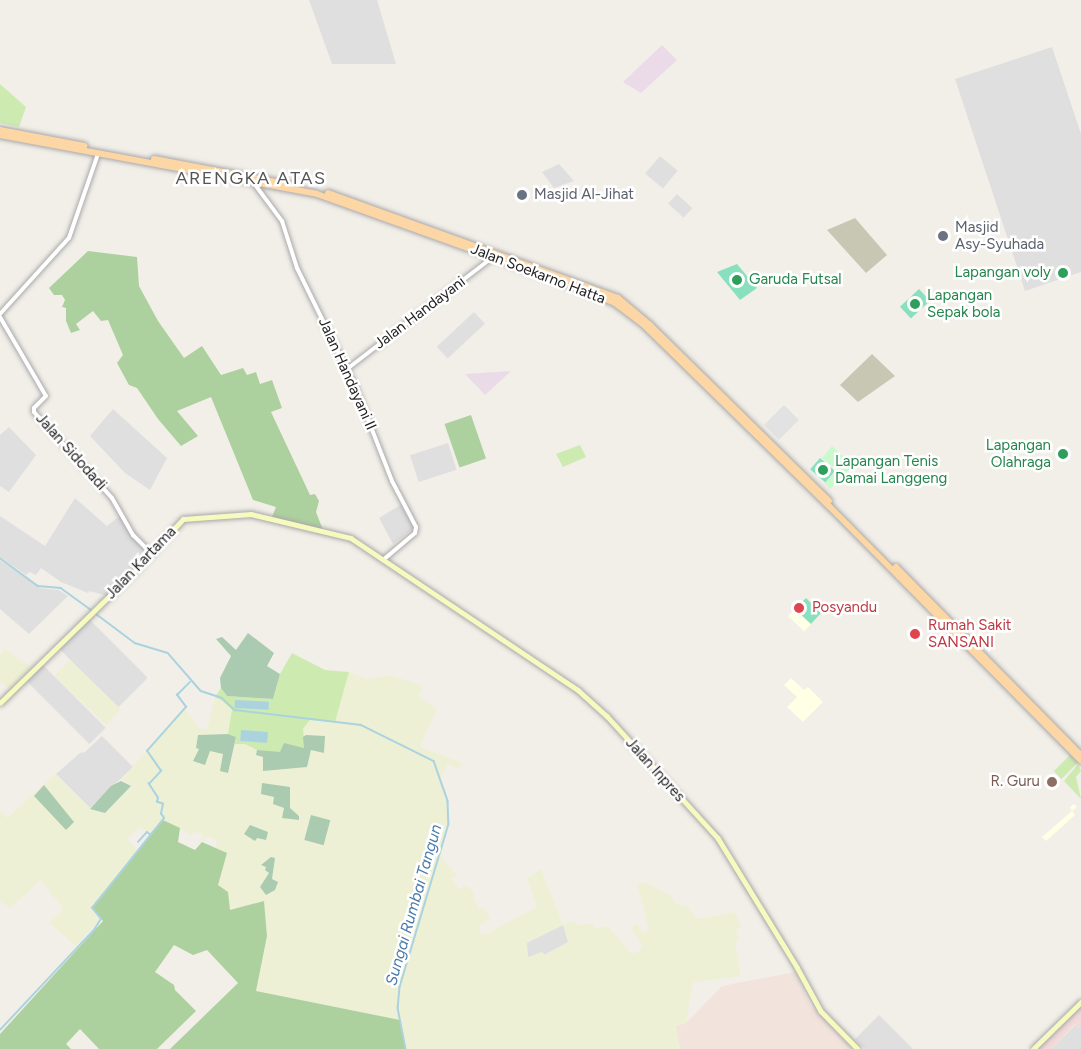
<!DOCTYPE html>
<html>
<head>
<meta charset="utf-8">
<style>
  body { margin:0 }
  #map { position:relative; width:1081px; height:1049px; overflow:hidden; background:#f2efe9; font-family:Figtree,sans-serif }
  div>[style] { position:absolute }
  [style*='--x'] { left:calc(var(--x)*1px); top:calc(var(--y)*1px); width:calc(var(--w)*1px); rotate:calc(var(--a)*1deg) }
  .residential>* { inset:0; background:#e0dfdf; transform-origin:0 0 }
  .commercial>* { inset:0; background:#f2dad9 }
  .industrial>* { inset:0; background:#ebdbe8 }
  .education>* { inset:0; background:#ffffe5; transform-origin:0 0 }
  .military>* { inset:0; background:#f3e3dd }
  .construction>* { inset:0; background:#c7c7b4 }
  .farmland>* { inset:0; background:#eef0d5; transform-origin:0 0 }
  .grass>* { inset:0; background:#cdebb0; transform-origin:0 0 }
  .forest>* { inset:0; background:#add19e; transform-origin:0 0 }
  .cemetery>* { inset:0; background:#aacbaf; transform-origin:0 0 }
  .park>* { inset:0; background:#c8facc }
  .pitch>* { inset:0; background:#88e0be; transform-origin:0 0 }
  .parking>* { inset:0; background:#e2e2e2; transform-origin:0 0 }
  .water>* { inset:0; background:#aad3df; transform-origin:0 0 }
  .stream>* { height:1.5px; margin:-0.75px; padding:0 0.75px; transform-origin:0.75px; border-radius:0.75px; background:#aad3df }
  .roads { filter:drop-shadow(0 0 2px #a9a9a9) drop-shadow(0 0 2px #a9a9a9) }
  .tertiary>* { height:4px; margin:-2px; padding:0 2px; transform-origin:2px; border-radius:2px; background:#fff }
  .secondary>* { height:4.5px; margin:-2.25px; padding:0 2.25px; transform-origin:2.25px; border-radius:2.25px; background:#f7fabf }
  .primary>* { height:6px; margin:-3px; padding:0 3px; transform-origin:3px; border-radius:3px; background:#fcd6a4 }
  .dots>* { width:16px; height:16px; translate:-50% -50%; box-sizing:border-box; border:3px solid #fff; border-radius:50% }
  span { translate:-50% -50%; white-space:nowrap; text-align:center; line-height:1.15; -webkit-text-stroke:5px #fff; paint-order:stroke }
  .worship-label { font-size:15px; color:#5b616d }
  .left { translate:0 -50%; text-align:left }
  .leisure-label { font-size:15px; color:#27864d }
  .right { translate:-100% -50%; text-align:right }
  .street-label { font-size:15px; color:#222 }
  .health-label { font-size:15px; color:#be3a42 }
  .education-label { font-size:15px; color:#785e54 }
  .water-label { font-size:16px; color:#4a7aab; font-style:italic }
  .quarter-label { font-size:18px; color:#555; letter-spacing:1.5px }
</style>
</head>
<body>
<div id="map">
  <div class="residential">
    <i style="clip-path:polygon(309px 0,377px 0,396px 64px,332px 64px)"></i>
    <i style="clip-path:polygon(1052px 47px,1081px 134px,1081px 272px,1025px 291px,955px 79px)"></i>
    <i style="left:660px;top:156px;width:23px;height:23px;rotate:40deg"></i>
    <i style="clip-path:polygon(559px 164px,574px 181px,554px 188px,542px 172px)"></i>
    <i style="left:677px;top:194px;width:21px;height:13px;rotate:43deg"></i>
    <i style="left:474px;top:312px;width:16px;height:51px;rotate:47deg"></i>
    <i style="clip-path:polygon(113px 409px,167px 458px,150px 490px,125px 473px,90px 436px)"></i>
    <i style="clip-path:polygon(9px 427px,36px 455px,9px 492px,0 486px,0 435px)"></i>
    <i style="left:448px;top:443px;width:28px;height:40px;rotate:72deg"></i>
    <i style="clip-path:polygon(75px 498px,107px 526px,121px 515px,136px 542px,149px 554px,108px 596px,89px 591px,88px 593px,61px 582px,41px 568px,36px 575px,29px 572px,26px 575px,0 557px,0 516px,45px 546px)"></i>
    <i style="clip-path:polygon(402px 504px,414px 528px,393px 544px,379px 518px)"></i>
    <i style="clip-path:polygon(0 560px,40px 588px,59px 590px,68px 596px,29px 634px,0 609px)"></i>
    <i style="left:89px;top:619px;width:83px;height:42px;rotate:45deg"></i>
    <i style="left:42px;top:664px;width:90px;height:23px;rotate:45deg"></i>
    <i style="clip-path:polygon(102px 736px,133px 767px,90px 808px,56px 774px,80px 753px,85px 752px)"></i>
    <i style="clip-path:polygon(563px 925px,569px 942px,544px 955px,528px 958px,526px 943px)"></i>
    <i style="clip-path:polygon(879px 1015px,913px 1049px,865px 1049px,855px 1039px)"></i>
    <i style="clip-path:polygon(1075px 1025px,1078px 1028px,1081px 1025px,1081px 1049px,1052px 1049px)"></i>
  </div>
  <div class="commercial">
    <i style="clip-path:polygon(1081px 1004px,1081px 1025px,1078px 1028px,1074px 1025px,1052px 1049px,1035px 1049px)"></i>
  </div>
  <div class="industrial">
    <i style="clip-path:polygon(662px 45px,677px 60px,641px 93px,623px 82px)"></i>
    <i style="clip-path:polygon(511px 371px,485px 395px,465px 374px)"></i>
  </div>
  <div class="education">
    <i style="left:795px;top:609px;width:22px;height:10px;rotate:43deg"></i>
    <i style="clip-path:polygon(791px 678px,804px 690px,808px 687px,823px 702px,803px 722px,787px 707px,797px 697px,784px 685px)"></i>
    <i style="clip-path:polygon(1074px 804px,1077px 807px,1072px 811px,1075px 815px,1046px 841px,1042px 837px,1072px 811px,1070px 807px)"></i>
  </div>
  <div class="military">
    <i style="clip-path:polygon(795px 972px,810px 1005px,852px 1049px,680px 1049px,675px 1025px,686px 1023px,722px 986px)"></i>
  </div>
  <div class="construction">
    <i style="clip-path:polygon(855px 218px,887px 255px,866px 273px,827px 230px)"></i>
    <i style="clip-path:polygon(872px 354px,895px 376px,858px 402px,840px 385px)"></i>
  </div>
  <div class="farmland">
    <i style="clip-path:polygon(5px 649px,19px 659px,16px 662px,21px 660px,32px 667px,10px 689px,0 682px,0 655px)"></i>
    <i style="left:70px;top:660px;width:71px;height:22px;rotate:44deg"></i>
    <i style="clip-path:polygon(evenodd,349px 672px,366px 679px,390px 675px,421px 685px,423px 687px,419px 696px,437px 709px,420px 747px,463px 763px,459px 769px,448px 764px,441px 777px,448px 801px,449px 815px,441px 857px,457px 875px,451px 879px,459px 889px,466px 885px,475px 893px,473px 895px,479px 910px,483px 908px,491px 918px,479px 926px,481px 934px,488px 933px,537px 907px,527px 878px,541px 869px,563px 924px,574px 922px,577px 925px,593px 924px,595px 929px,608px 926px,632px 954px,639px 951px,642px 945px,631px 928px,637px 924px,643px 933px,649px 931px,637px 883px,646px 883px,670px 895px,676px 904px,688px 907px,697px 919px,735px 912px,741px 927px,736px 929px,739px 940px,735px 943px,741px 976px,693px 982px,686px 1023px,676px 1026px,680px 1049px,406px 1049px,400px 1020px,255px 991px,267px 936px,264px 902px,230px 910px,218px 885px,227px 853px,215px 848px,217px 840px,206px 836px,204px 841px,201px 840px,203px 837px,200px 832px,198px 834px,193px 832px,191px 835px,162px 819px,150px 834px,140px 827px,127px 839px,137px 850px,91px 908px,100px 919px,76px 946px,49px 923px,63px 909px,41px 880px,10px 908px,0 901px,0 810px,7px 818px,55px 774px,90px 809px,105px 813px,131px 786px,122px 779px,184px 708px,200px 729px,207px 729px,215px 697px,223px 700px,232px 710px,228px 734px,198px 735px,200px 748px,193px 762px,209px 751px,223px 754px,228px 773px,235px 744px,245px 744px,257px 750px,256px 755px,263px 757px,265px 770px,307px 767px,311px 750px,325px 736px,306px 735px,303px 737px,303px 729px,310px 720px,335px 722px,349px 672px,563px 925px,568px 942px,545px 955px,542px 952px,528px 957px,527px 943px,563px 925px)"></i>
  </div>
  <div class="grass">
    <i style="clip-path:polygon(0 84px,26px 107px,19px 127px,0 123px)"></i>
    <i style="clip-path:polygon(580px 445px,586px 457px,563px 467px,556px 454px)"></i>
    <i style="clip-path:polygon(292px 653px,325px 670px,349px 672px,335px 722px,310px 720px,303px 729px,305px 749px,281px 753px,257px 750px,245px 744px,235px 744px,236px 737px,228px 734px,232px 710px,223px 701px,215px 697px,221px 688px,227px 696px,273px 699px,280px 674px)"></i>
    <i style="left:1070px;top:755px;width:11px;height:23px;rotate:45deg"></i>
    <i style="clip-path:polygon(1078px 764px,1081px 771px,1076px 777px,1081px 799px,1064px 781px)"></i>
  </div>
  <div class="forest">
    <i style="clip-path:polygon(88px 251px,137px 257px,139px 286px,158px 321px,184px 358px,202px 346px,221px 375px,243px 368px,247px 375px,256px 372px,260px 384px,272px 380px,282px 408px,271px 412px,310px 495px,315px 494px,319px 501px,316px 512px,323px 530px,272px 517px,276px 507px,253px 500px,211px 397px,177px 411px,198px 436px,181px 446px,158px 419px,137px 388px,129px 385px,117px 363px,123px 355px,108px 320px,101px 321px,93px 311px,76px 324px,80px 330px,71px 333px,66px 321px,66px 308px,62px 307px,65px 300px,62px 295px,54px 295px,49px 288px)"></i>
    <i style="left:471px;top:415px;width:46px;height:28px;rotate:71deg"></i>
    <i style="clip-path:polygon(163px 820px,180px 828px,178px 842px,195px 850px,202px 842px,227px 853px,218px 885px,228px 892px,230px 910px,264px 901px,267px 936px,256px 991px,400px 1020px,406px 1049px,170px 1049px,238px 983px,207px 950px,193px 955px,174px 945px,155px 972px,174px 985px,175px 990px,196px 1011px,157px 1049px,99px 1049px,80px 1029px,66px 1044px,71px 1049px,0 1049px,0 1034px,103px 921px,92px 909px)"></i>
  </div>
  <div class="cemetery">
    <i style="clip-path:polygon(248px 633px,274px 653px,267px 666px,280px 674px,273px 699px,227px 696px,221px 688px,220px 678px,231px 656px,216px 639px,222px 637px,236px 650px)"></i>
    <i style="clip-path:polygon(228px 734px,236px 737px,228px 773px,220px 771px,223px 754px,210px 751px,205px 765px,193px 761px,199px 749px,196px 748px,198px 735px)"></i>
    <i style="clip-path:polygon(306px 735px,325px 736px,324px 753px,311px 750px,307px 767px,263px 771px,263px 757px,256px 755px,257px 750px,280px 752px,284px 743px,304px 748px,303px 737px)"></i>
    <i style="clip-path:polygon(121px 781px,131px 786px,105px 813px,90px 809px,111px 786px)"></i>
    <i style="clip-path:polygon(262px 783px,290px 787px,290px 808px,299px 816px,299px 820px,282px 818px,284px 808px,273px 804px,274px 797px,261px 794px)"></i>
    <i style="clip-path:polygon(44px 785px,74px 822px,66px 830px,34px 796px)"></i>
    <i style="left:311px;top:815px;width:20px;height:26px;rotate:15deg"></i>
    <i style="clip-path:polygon(250px 825px,268px 832px,266px 840px,257px 838px,255px 841px,244px 834px)"></i>
    <i style="clip-path:polygon(271px 857px,275px 858px,272px 879px,278px 882px,275px 890px,266px 895px,260px 887px,269px 873px,265px 870px,266px 867px,261px 865px)"></i>
  </div>
  <div class="park">
    <i style="clip-path:polygon(832px 446px,853px 466px,830px 489px,825px 483px,837px 470px,822px 458px)"></i>
  </div>
  <div class="pitch">
    <i style="clip-path:polygon(737px 264px,757px 288px,740px 300px,717px 272px)"></i>
    <i style="left:919px;top:289px;width:16px;height:26px;rotate:47deg"></i>
    <i style="left:820px;top:458px;width:20px;height:15px;rotate:41deg"></i>
    <i style="clip-path:polygon(806px 598px,821px 613px,811px 624px,798px 612px,803px 607px,800px 604px)"></i>
  </div>
  <div class="parking">
    <i style="left:784px;top:405px;width:21px;height:28px;rotate:45deg"></i>
  </div>
  <div class="water">
    <i style="left:235px;top:700px;width:34px;height:8px;rotate:3deg"></i>
    <i style="left:241px;top:730px;width:27px;height:11px;rotate:4deg"></i>
  </div>
  <div class="stream">
    <i style="--x:0;--y:558;--w:47;--a:36.4"></i>
    <i style="--x:38;--y:586;--w:23;--a:5"></i>
    <i style="--x:61;--y:588;--w:37;--a:36"></i>
    <i style="--x:95;--y:613;--w:50;--a:36.9"></i>
    <i style="--x:135;--y:643;--w:34;--a:17"></i>
    <i style="--x:168;--y:653;--w:50;--a:49"></i>
    <i style="--x:201;--y:691;--w:22;--a:18"></i>
    <i style="--x:222;--y:698;--w:18;--a:43"></i>
    <i style="--x:235;--y:710;--w:127;--a:6.8"></i>
    <i style="--x:361;--y:725;--w:81;--a:26.3"></i>
    <i style="--x:434;--y:761;--w:42;--a:70.7"></i>
    <i style="--x:448;--y:801;--w:23;--a:88"></i>
    <i style="--x:449;--y:824;--w:170;--a:106.7"></i>
    <i style="--x:400;--y:987;--w:21;--a:95"></i>
    <i style="--x:398;--y:1008;--w:42;--a:79"></i>
    <i style="--x:138;--y:842;--w:13;--a:-48"></i>
    <i style="--x:147;--y:832;--w:4;--a:34"></i>
    <i style="--x:0;--y:1030;--w:137;--a:-46.8"></i>
    <i style="--x:94;--y:930;--w:13;--a:-58"></i>
    <i style="--x:101;--y:919;--w:14;--a:-129"></i>
    <i style="--x:92;--y:908;--w:115;--a:-51.3"></i>
    <i style="--x:164;--y:818;--w:5;--a:-127"></i>
    <i style="--x:161;--y:814;--w:10;--a:-79"></i>
    <i style="--x:163;--y:804;--w:6;--a:-162"></i>
    <i style="--x:157;--y:802;--w:4;--a:-76"></i>
    <i style="--x:158;--y:798;--w:17;--a:-123"></i>
    <i style="--x:149;--y:784;--w:18;--a:-47"></i>
    <i style="--x:161;--y:771;--w:24;--a:-125"></i>
    <i style="--x:147;--y:751;--w:59;--a:-48.4"></i>
    <i style="--x:186;--y:707;--w:15;--a:-127"></i>
    <i style="--x:177;--y:695;--w:18;--a:-45"></i>
  </div>
  <div class="roads">
    <div class="tertiary">
      <i style="--x:253;--y:182;--w:49;--a:53.4"></i>
      <i style="--x:282;--y:221;--w:49;--a:72.3"></i>
      <i style="--x:297;--y:268;--w:131;--a:63.8"></i>
      <i style="--x:355;--y:386;--w:102;--a:68.7"></i>
      <i style="--x:392;--y:481;--w:52;--a:62.4"></i>
      <i style="--x:416;--y:527;--w:6;--a:99"></i>
      <i style="--x:415;--y:533;--w:42;--a:139.8"></i>
      <i style="--x:0;--y:314;--w:103;--a:-47.8"></i>
      <i style="--x:69;--y:238;--w:89;--a:-71"></i>
      <i style="--x:0;--y:317;--w:91;--a:59.8"></i>
      <i style="--x:46;--y:396;--w:17;--a:135"></i>
      <i style="--x:34;--y:408;--w:4;--a:90"></i>
      <i style="--x:34;--y:412;--w:116;--a:47.8"></i>
      <i style="--x:112;--y:498;--w:43;--a:60.4"></i>
      <i style="--x:133;--y:535;--w:25;--a:45"></i>
      <i style="--x:347;--y:369;--w:184;--a:-37.5"></i>
    </div>
    <div class="secondary">
      <i style="--x:0;--y:703;--w:187;--a:-44.4"></i>
      <i style="--x:134;--y:572;--w:72;--a:-47.2"></i>
      <i style="--x:183;--y:519;--w:68;--a:-4.2"></i>
      <i style="--x:251;--y:514;--w:103;--a:13.5"></i>
      <i style="--x:351;--y:538;--w:273;--a:33.8"></i>
      <i style="--x:578;--y:690;--w:39;--a:42"></i>
      <i style="--x:607;--y:716;--w:165;--a:47.7"></i>
      <i style="--x:718;--y:838;--w:151;--a:58.5"></i>
      <i style="--x:797;--y:967;--w:50;--a:61.4"></i>
      <i style="--x:821;--y:1011;--w:53;--a:45.8"></i>
      <i style="--x:1033;--y:1049;--w:67;--a:-44.4"></i>
    </div>
    <div class="primary">
      <i style="--x:0;--y:130;--w:86;--a:10.7"></i>
      <i style="--x:0;--y:135;--w:322;--a:10.5"></i>
      <i style="--x:317;--y:194;--w:268;--a:19.7"></i>
      <i style="--x:569;--y:284;--w:50;--a:22.4"></i>
      <i style="--x:615;--y:303;--w:35;--a:37"></i>
      <i style="--x:643;--y:324;--w:262;--a:44.4"></i>
      <i style="--x:830;--y:507;--w:357;--a:45.3"></i>
      <i style="--x:154;--y:159;--w:139;--a:10.7"></i>
      <i style="--x:328;--y:193;--w:308;--a:19.9"></i>
      <i style="--x:618;--y:298;--w:42;--a:40.2"></i>
      <i style="--x:650;--y:325;--w:251;--a:44.5"></i>
      <i style="--x:896;--y:567;--w:264;--a:45.5"></i>
    </div>
  </div>
  <div class="dots">
    <i style="left:522px;top:195px;background:#6b7280"></i>
    <i style="left:943px;top:236px;background:#6b7280"></i>
    <i style="left:1063px;top:273px;background:#2e9e5b"></i>
    <i style="left:737px;top:280px;background:#2e9e5b"></i>
    <i style="left:915px;top:304px;background:#2e9e5b"></i>
    <i style="left:1063px;top:454px;background:#2e9e5b"></i>
    <i style="left:823px;top:470px;background:#2e9e5b"></i>
    <i style="left:799px;top:608px;background:#e0444e"></i>
    <i style="left:915px;top:634px;background:#e0444e"></i>
    <i style="left:1052px;top:782px;background:#8d6e63"></i>
  </div>
  <div class="worship-label">
    <span class="left" style="left:534px;top:195px">Masjid Al-Jihat</span>
    <span class="left" style="left:955px;top:236px">Masjid<br>Asy-Syuhada</span>
  </div>
  <div class="leisure-label">
    <span class="right" style="left:1051px;top:273px">Lapangan voly</span>
    <span class="left" style="left:749px;top:280px">Garuda Futsal</span>
    <span class="left" style="left:927px;top:304px">Lapangan<br>Sepak bola</span>
    <span class="right" style="left:1051px;top:454px">Lapangan<br>Olahraga</span>
    <span class="left" style="left:835px;top:470px">Lapangan Tenis<br>Damai Langgeng</span>
  </div>
  <div class="street-label">
    <span style="left:538px;top:274px;rotate:21deg">Jalan Soekarno Hatta</span>
    <span style="left:420px;top:313px;rotate:-37deg">Jalan Handayani</span>
    <span style="left:347px;top:374px;rotate:66deg">Jalan Handayani II</span>
    <span style="left:71px;top:452px;rotate:48deg">Jalan Sidodadi</span>
    <span style="left:141px;top:563px;rotate:-46deg">Jalan Kartama</span>
    <span style="left:655px;top:770px;rotate:48deg">Jalan Inpres</span>
  </div>
  <div class="health-label">
    <span class="left" style="left:812px;top:608px">Posyandu</span>
    <span class="left" style="left:928px;top:634px">Rumah Sakit<br>SANSANI</span>
  </div>
  <div class="education-label">
    <span class="right" style="left:1040px;top:782px">R. Guru</span>
  </div>
  <div class="water-label">
    <span style="left:414px;top:905px;rotate:-74deg">Sungai Rumbai Tangun</span>
  </div>
  <div class="quarter-label">
    <span style="left:251px;top:178px">ARENGKA ATAS</span>
  </div>
</div>
</body>
</html>
